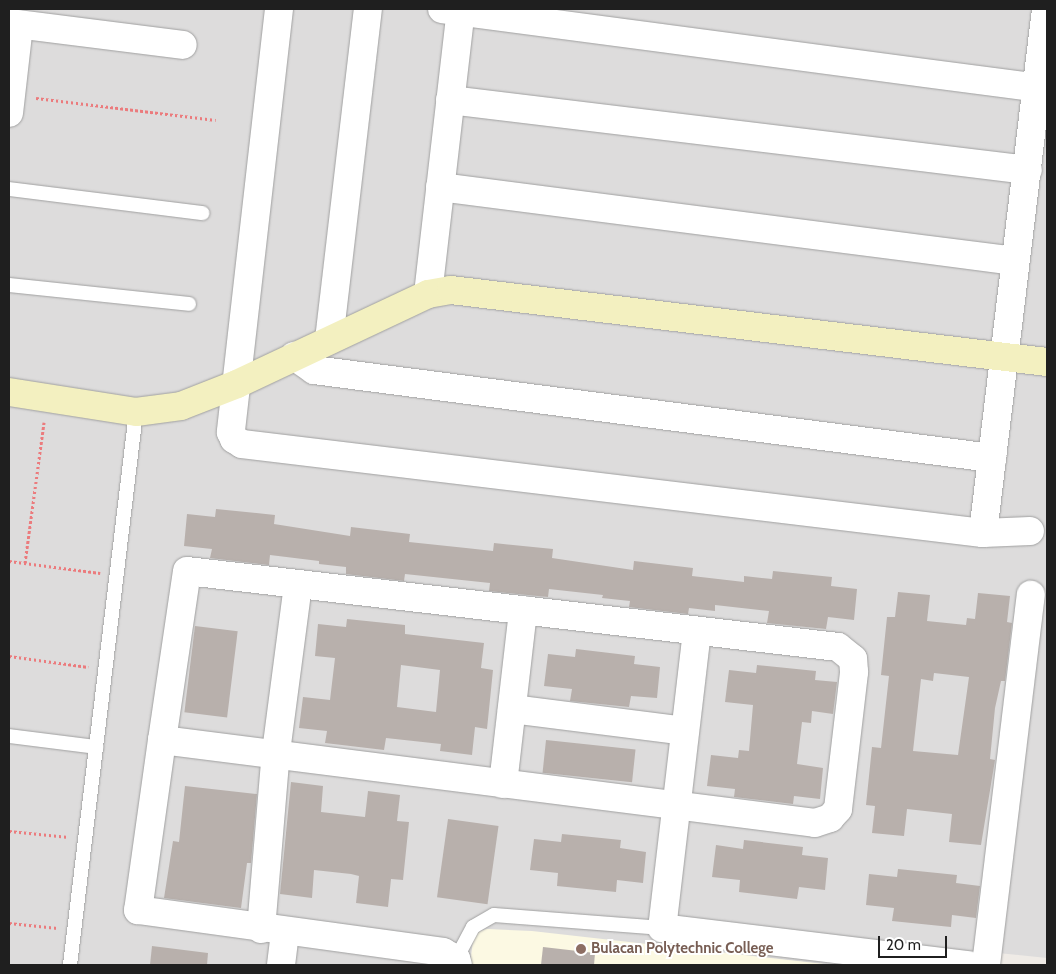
<!DOCTYPE html>
<html>
<head>
<meta charset="utf-8">
<style>
  body { margin:0 }
  #map { position:relative; width:1056px; height:974px; overflow:hidden; background:#efebe6; font-family:Cabin,sans-serif }
  div>[style] { position:absolute }
  [style*='--x'] { left:calc(var(--x)*1px); top:calc(var(--y)*1px); width:calc(var(--w)*1px); rotate:calc(var(--a)*1deg) }
  .residential>* { inset:0; background:#dddcdc }
  .education>* { inset:0; background:#fcf9e3 }
  .building>* { inset:0; background:#b8b0ac; transform-origin:0 0 }
  .path>* { height:3px; margin-top:-1.5px; transform-origin:0; background:repeating-linear-gradient(90deg,#eb7b7d 0 2.5px,transparent 0 5px) }
  .roads { filter:drop-shadow(0 0 1px #a0a0a0) drop-shadow(0 0 1px #a0a0a0) }
  .lane>* { height:14px; margin:-7px; padding:0 7px; transform-origin:7px; border-radius:7px; background:#fff }
  .street>* { height:28px; margin:-14px; padding:0 14px; transform-origin:14px; border-radius:14px; background:#fff }
  .secondary>* { height:28px; margin:-14px; padding:0 14px; transform-origin:14px; border-radius:14px; background:#f3f0c0 }
  .dots>* { width:14px; height:14px; translate:-50% -50%; box-sizing:border-box; border:2px solid #fff; border-radius:50% }
  span { translate:-50% -50%; white-space:nowrap; text-align:center; line-height:1.15; -webkit-text-stroke:4px #fff; paint-order:stroke }
  .education-label { font-size:15px; color:#785e54; font-weight:700 }
  .left { translate:0 -50%; text-align:left }
  .frame { position:absolute; inset:0; border:10px solid #1f1f1f; pointer-events:none }
  .scale { position:absolute; left:878px; top:936px; width:69px; height:22px; box-sizing:border-box; border:2px solid #1f1f1f; border-top:0; padding-left:6px; font-size:15px; line-height:18px; white-space:nowrap; color:#1f1f1f; -webkit-text-stroke:4px #fff; paint-order:stroke }
</style>
</head>
<body>
<div id="map">
  <div class="residential">
    <i style="clip-path:polygon(9px 9px,1047px 9px,1047px 958px,998px 953px,995px 965px,833px 965px,487px 929px,474px 933px,470px 965px,9px 965px)"></i>
  </div>
  <div class="education">
    <i style="clip-path:polygon(487px 929px,532px 931px,833px 965px,470px 965px,474px 933px)"></i>
  </div>
  <div class="building">
    <i style="clip-path:polygon(216px 509px,275px 515px,274px 524px,350px 536px,351px 527px,410px 534px,409px 542px,466px 548px,493px 551px,494px 543px,553px 549px,552px 558px,633px 570px,634px 561px,693px 568px,692px 576px,744px 582px,744px 576px,772px 579px,773px 571px,832px 577px,831px 586px,857px 589px,854px 620px,828px 617px,826px 629px,767px 623px,769px 611px,715px 605px,715px 611px,689px 608px,688px 614px,629px 607px,630px 601px,602px 598px,603px 595px,549px 589px,548px 597px,489px 591px,490px 583px,405px 574px,404px 581px,346px 574px,346px 567px,319px 564px,319px 561px,270px 555px,269px 565px,210px 558px,212px 549px,184px 546px,187px 514px,215px 517px)"></i>
    <i style="clip-path:polygon(evenodd,898px 592px,930px 595px,927px 621px,966px 625px,967px 618px,975px 619px,978px 593px,1010px 596px,1007px 622px,1012px 623px,1005px 681px,1001px 681px,995px 708px,990px 759px,995px 760px,981px 845px,949px 842px,952px 814px,907px 809px,904px 836px,872px 833px,875px 806px,866px 805px,872px 747px,881px 748px,889px 676px,881px 675px,887px 617px,895px 617px,898px 592px,934px 673px,969px 677px,958px 755px,913px 751px,921px 679px,933px 681px,934px 673px)"></i>
    <i style="clip-path:polygon(evenodd,347px 619px,405px 625px,405px 634px,484px 643px,481px 668px,493px 670px,487px 729px,475px 727px,472px 755px,440px 751px,441px 744px,386px 738px,384px 750px,325px 743px,327px 731px,299px 728px,303px 697px,330px 700px,335px 658px,315px 656px,318px 624px,346px 627px,347px 619px,401px 665px,440px 670px,436px 712px,397px 707px,401px 665px)"></i>
    <i style="left:195px;top:626px;width:43px;height:87px;rotate:7deg"></i>
    <i style="clip-path:polygon(576px 649px,635px 656px,634px 664px,660px 667px,657px 698px,631px 696px,629px 707px,590px 703px,570px 701px,572px 689px,544px 686px,548px 654px,575px 657px)"></i>
    <i style="clip-path:polygon(757px 665px,816px 671px,815px 680px,837px 682px,833px 714px,812px 711px,811px 723px,802px 722px,797px 764px,823px 768px,820px 799px,794px 796px,793px 804px,734px 797px,735px 789px,707px 786px,711px 755px,738px 758px,739px 750px,749px 751px,753px 705px,725px 702px,729px 670px,756px 673px)"></i>
    <i style="left:546px;top:740px;width:90px;height:33px;rotate:6deg"></i>
    <i style="clip-path:polygon(291px 782px,323px 786px,321px 812px,365px 817px,368px 791px,400px 795px,397px 821px,409px 822px,403px 880px,391px 879px,388px 907px,356px 903px,359px 876px,351px 874px,314px 870px,312px 898px,280px 894px)"></i>
    <i style="clip-path:polygon(185px 786px,257px 794px,251px 863px,247px 863px,241px 908px,164px 898px,173px 841px,179px 842px)"></i>
    <i style="left:448px;top:819px;width:51px;height:79px;rotate:8deg"></i>
    <i style="clip-path:polygon(562px 834px,621px 840px,620px 848px,646px 852px,643px 883px,617px 880px,616px 892px,557px 886px,558px 873px,530px 870px,534px 839px,561px 842px)"></i>
    <i style="clip-path:polygon(744px 840px,803px 847px,802px 855px,828px 858px,825px 890px,799px 887px,797px 899px,739px 892px,740px 880px,712px 877px,716px 845px,743px 849px)"></i>
    <i style="clip-path:polygon(898px 869px,957px 875px,956px 883px,980px 886px,976px 918px,952px 915px,951px 927px,892px 921px,894px 908px,866px 905px,869px 874px,897px 877px)"></i>
    <i style="clip-path:polygon(152px 946px,208px 953px,207px 965px,150px 965px)"></i>
    <i style="clip-path:polygon(543px 947px,595px 953px,594px 965px,541px 965px)"></i>
  </div>
  <div class="path">
    <i style="--x:36;--y:98;--w:181;--a:7"></i>
    <i style="--x:9;--y:561;--w:92;--a:7.5"></i>
    <i style="--x:25;--y:563;--w:142;--a:-82.3"></i>
    <i style="--x:9;--y:656;--w:80;--a:7.9"></i>
    <i style="--x:9;--y:831;--w:60;--a:5.7"></i>
    <i style="--x:9;--y:923;--w:49;--a:5.8"></i>
  </div>
  <div class="roads">
    <div class="lane">
      <i style="--x:9;--y:189;--w:195;--a:7.1"></i>
      <i style="--x:9;--y:285;--w:181;--a:6"></i>
      <i style="--x:9;--y:736;--w:88;--a:7.2"></i>
      <i style="--x:456;--y:959;--w:36;--a:-62"></i>
      <i style="--x:473;--y:927;--w:24;--a:-30"></i>
      <i style="--x:494;--y:915;--w:169;--a:4.4"></i>
      <i style="--x:70;--y:965;--w:557;--a:-83.19"></i>
    </div>
    <div class="street">
      <i style="--x:279;--y:9;--w:426;--a:96.5"></i>
      <i style="--x:231;--y:432;--w:8;--a:67"></i>
      <i style="--x:234;--y:439;--w:9;--a:32"></i>
      <i style="--x:242;--y:444;--w:746;--a:6.85"></i>
      <i style="--x:983;--y:533;--w:47;--a:-2.4"></i>
      <i style="--x:442;--y:9;--w:602;--a:7.54"></i>
      <i style="--x:9;--y:23;--w:175;--a:7.2"></i>
      <i style="--x:450;--y:100;--w:582;--a:6.91"></i>
      <i style="--x:9;--y:113;--w:89;--a:-83.5"></i>
      <i style="--x:440;--y:187;--w:580;--a:7.33"></i>
      <i style="--x:428;--y:294;--w:287;--a:-83.4"></i>
      <i style="--x:329;--y:340;--w:333;--a:-83.3"></i>
      <i style="--x:294;--y:356;--w:24;--a:35"></i>
      <i style="--x:314;--y:370;--w:684;--a:7.4"></i>
      <i style="--x:983;--y:533;--w:528;--a:-83.14"></i>
      <i style="--x:697;--y:631;--w:299;--a:96.7"></i>
      <i style="--x:662;--y:928;--w:309;--a:6.9"></i>
      <i style="--x:512;--y:709;--w:174;--a:7.2"></i>
      <i style="--x:162;--y:740;--w:658;--a:7.24"></i>
      <i style="--x:815;--y:823;--w:16;--a:-18"></i>
      <i style="--x:830;--y:818;--w:12;--a:-48"></i>
      <i style="--x:838;--y:809;--w:138;--a:-83.3"></i>
      <i style="--x:854;--y:672;--w:13;--a:-94"></i>
      <i style="--x:853;--y:659;--w:19;--a:-141"></i>
      <i style="--x:838;--y:647;--w:655;--a:-173.34"></i>
      <i style="--x:187;--y:571;--w:171;--a:98.4"></i>
      <i style="--x:162;--y:740;--w:172;--a:98"></i>
      <i style="--x:138;--y:910;--w:308;--a:7.8"></i>
      <i style="--x:443;--y:952;--w:15;--a:28"></i>
      <i style="--x:456;--y:959;--w:6;--a:72"></i>
      <i style="--x:503;--y:784;--w:175;--a:-83.4"></i>
      <i style="--x:261;--y:929;--w:178;--a:-85.2"></i>
      <i style="--x:276;--y:752;--w:169;--a:-82.5"></i>
      <i style="--x:281;--y:965;--w:32;--a:-83"></i>
      <i style="--x:986;--y:965;--w:373;--a:-83.1"></i>
    </div>
    <div class="secondary">
      <i style="--x:9;--y:392;--w:129;--a:8.9"></i>
      <i style="--x:136;--y:412;--w:45;--a:-7.6"></i>
      <i style="--x:181;--y:406;--w:60;--a:-21.4"></i>
      <i style="--x:237;--y:384;--w:211;--a:-25.2"></i>
      <i style="--x:428;--y:294;--w:23;--a:-10"></i>
      <i style="--x:451;--y:290;--w:600;--a:6.89"></i>
    </div>
  </div>
  <div class="dots">
    <i style="left:581px;top:949px;background:#8d6e63"></i>
  </div>
  <div class="education-label">
    <span class="left" style="left:591px;top:949px">Bulacan Polytechnic College</span>
  </div>
  <div class="frame"></div>
  <div class="scale">20 m</div>
</div>
</body>
</html>
